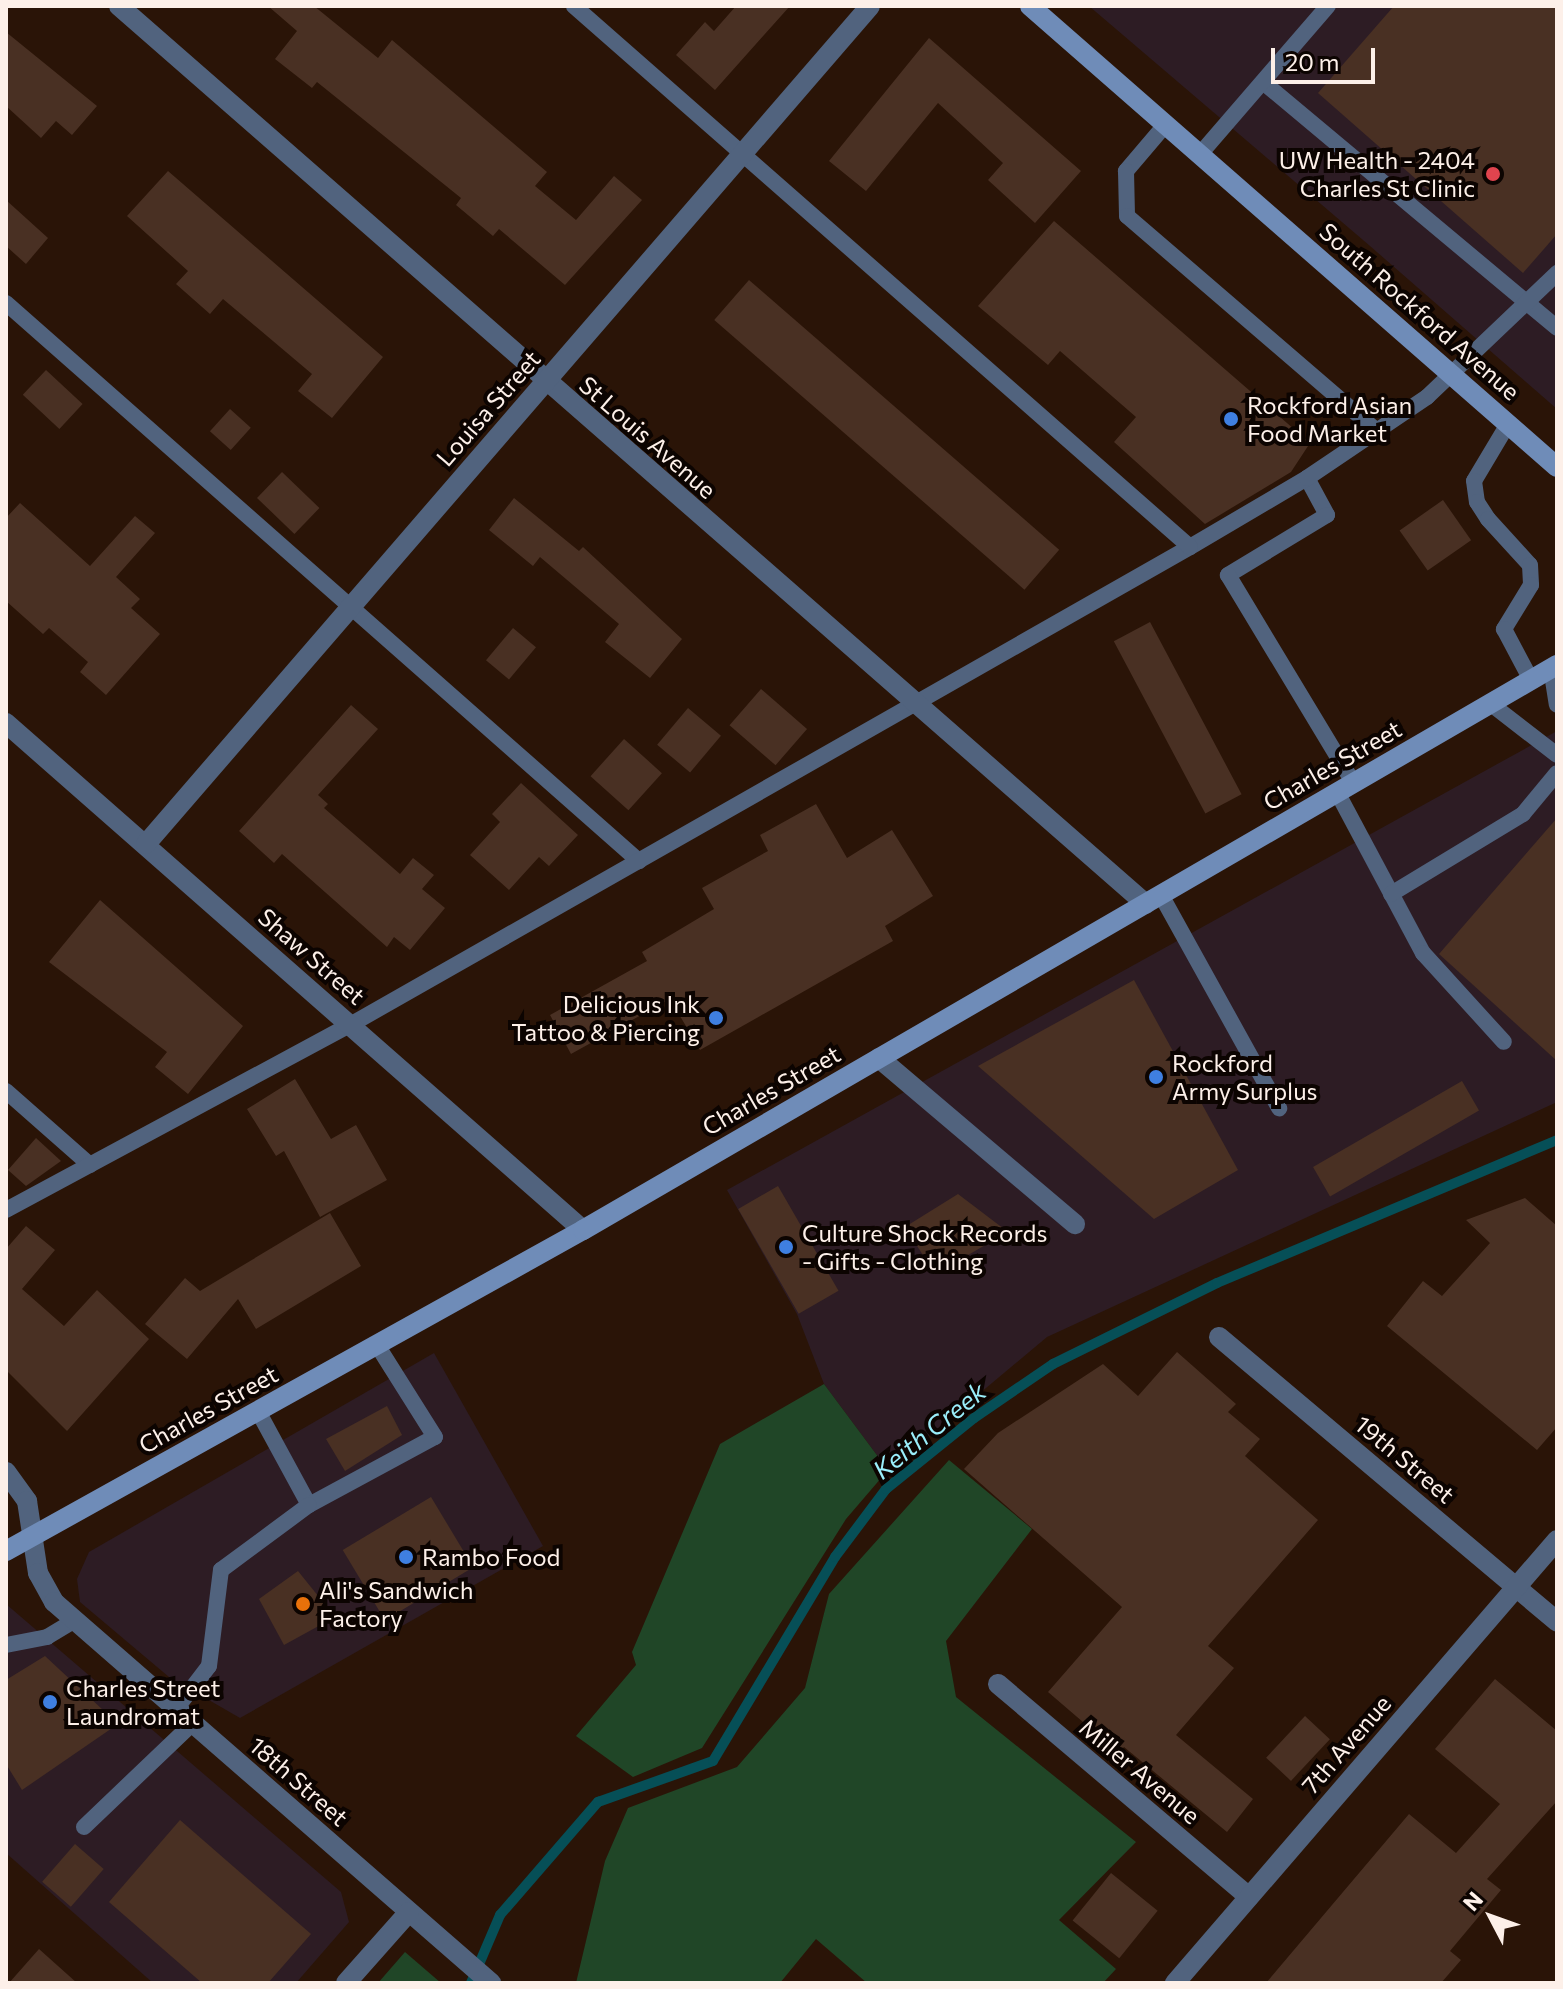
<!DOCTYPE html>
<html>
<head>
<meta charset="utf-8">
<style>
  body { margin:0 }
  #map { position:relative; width:1563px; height:1989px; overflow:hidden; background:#2a1407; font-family:Commissioner,sans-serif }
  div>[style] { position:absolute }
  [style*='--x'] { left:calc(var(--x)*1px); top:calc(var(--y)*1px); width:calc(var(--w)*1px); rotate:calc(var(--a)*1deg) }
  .commercial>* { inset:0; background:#2d1c24 }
  .green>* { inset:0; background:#204627 }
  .stream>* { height:10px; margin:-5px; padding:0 5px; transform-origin:5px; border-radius:5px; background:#064f57 }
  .building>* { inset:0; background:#493023; transform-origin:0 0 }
  .lane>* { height:16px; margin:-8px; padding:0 8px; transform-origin:8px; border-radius:8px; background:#51637e }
  .street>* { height:20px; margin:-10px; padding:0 10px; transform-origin:10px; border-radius:10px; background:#51637e }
  .secondary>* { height:20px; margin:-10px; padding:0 10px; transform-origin:10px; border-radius:10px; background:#6f8cb8 }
  .dots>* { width:22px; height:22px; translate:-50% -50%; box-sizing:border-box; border:4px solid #0c0401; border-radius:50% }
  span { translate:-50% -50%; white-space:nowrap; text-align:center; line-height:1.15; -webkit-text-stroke:8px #0c0401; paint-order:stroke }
  .poi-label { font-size:24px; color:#fdf0e9 }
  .right { translate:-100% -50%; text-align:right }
  .left { translate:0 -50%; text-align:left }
  .street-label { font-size:24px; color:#fdf0e9 }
  .water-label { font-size:26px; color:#9aeefa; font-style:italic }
  .frame { position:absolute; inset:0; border:8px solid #fdf0e9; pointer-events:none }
  .north { position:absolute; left:1451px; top:1877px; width:80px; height:80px; -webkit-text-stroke:6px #0c0401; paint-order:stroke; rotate:311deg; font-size:22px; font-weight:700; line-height:32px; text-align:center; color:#fdf0e9 }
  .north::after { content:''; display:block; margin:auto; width:28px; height:36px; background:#fdf0e9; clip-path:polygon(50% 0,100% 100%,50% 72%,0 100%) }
  .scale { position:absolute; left:1271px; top:48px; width:104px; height:36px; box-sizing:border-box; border:4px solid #fdf0e9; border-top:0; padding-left:10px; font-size:24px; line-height:28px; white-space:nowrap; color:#fdf0e9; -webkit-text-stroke:6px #0c0401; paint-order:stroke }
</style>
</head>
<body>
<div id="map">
  <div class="commercial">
    <i style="clip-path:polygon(1089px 6px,1557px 6px,1557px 409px,1370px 246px)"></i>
    <i style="clip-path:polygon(1557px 731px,1557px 1102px,1047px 1337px,888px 1470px,824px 1384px,797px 1314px,727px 1190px)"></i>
    <i style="clip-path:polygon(434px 1353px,543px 1546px,240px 1718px,169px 1677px,80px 1602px,77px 1579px,89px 1552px)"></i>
    <i style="clip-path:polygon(6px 1604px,341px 1892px,349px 1922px,296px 1983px,153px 1983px,6px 1853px)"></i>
  </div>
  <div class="green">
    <i style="clip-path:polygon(824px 1384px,888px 1470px,846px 1519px,702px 1748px,633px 1777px,576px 1736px,636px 1665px,632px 1652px,720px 1444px)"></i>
    <i style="clip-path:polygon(949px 1460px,1032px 1529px,946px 1641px,956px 1697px,1136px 1842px,1059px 1920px,1116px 1969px,1103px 1983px,867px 1983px,816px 1939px,780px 1983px,576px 1983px,605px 1861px,628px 1808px,737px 1767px,805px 1688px,829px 1594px)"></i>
    <i style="clip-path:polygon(405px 1952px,441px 1983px,378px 1983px)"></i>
  </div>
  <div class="stream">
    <i style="--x:471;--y:1983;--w:74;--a:-66.9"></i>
    <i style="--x:500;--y:1915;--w:150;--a:-49.1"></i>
    <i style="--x:598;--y:1802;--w:122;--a:-19.6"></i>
    <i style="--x:713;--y:1761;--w:238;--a:-59.1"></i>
    <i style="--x:835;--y:1557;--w:85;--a:-53.1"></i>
    <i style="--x:886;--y:1489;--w:113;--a:-38.9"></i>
    <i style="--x:974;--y:1418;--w:96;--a:-34.4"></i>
    <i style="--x:1053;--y:1364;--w:183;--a:-26.3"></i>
    <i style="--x:1217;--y:1283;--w:369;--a:-22.8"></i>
  </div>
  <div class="building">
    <i style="clip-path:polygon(268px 6px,314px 6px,378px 58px,392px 40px,547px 172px,535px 186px,576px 220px,614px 176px,642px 200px,565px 285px,499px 229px,493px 236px,456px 205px,461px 198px,317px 82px,312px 88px,275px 59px,297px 31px)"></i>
    <i style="clip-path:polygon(736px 6px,790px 6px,715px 90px,676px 55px,705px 22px,714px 31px)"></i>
    <i style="clip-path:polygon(1394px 6px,1557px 6px,1557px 234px,1523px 273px,1318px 93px)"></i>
    <i style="clip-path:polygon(6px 32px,97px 106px,72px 135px,56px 121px,41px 138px,6px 106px)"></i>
    <i style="clip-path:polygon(929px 38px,1081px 171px,1035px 223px,988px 180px,1003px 163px,938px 103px,866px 191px,829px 161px)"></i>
    <i style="clip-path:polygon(168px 171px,383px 357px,332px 418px,298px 391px,312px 374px,223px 299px,210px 314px,176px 284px,188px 271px,127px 216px)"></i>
    <i style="clip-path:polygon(6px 200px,48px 238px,26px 264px,6px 246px)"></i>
    <i style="clip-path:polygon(1054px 221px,1310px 443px,1291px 472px,1205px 524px,1114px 442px,1136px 417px,1060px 351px,1048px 365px,978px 306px)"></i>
    <i style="left:749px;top:280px;width:411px;height:53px;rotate:41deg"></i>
    <i style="left:46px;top:370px;width:50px;height:34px;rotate:43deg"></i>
    <i style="left:230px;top:409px;width:28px;height:30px;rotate:42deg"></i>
    <i style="left:282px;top:472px;width:52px;height:36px;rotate:44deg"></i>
    <i style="clip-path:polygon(514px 498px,579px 551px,583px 547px,682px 639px,650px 678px,605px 642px,619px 624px,540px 557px,533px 566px,489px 530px)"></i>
    <i style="left:1443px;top:500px;width:49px;height:53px;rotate:55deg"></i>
    <i style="clip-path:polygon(20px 503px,90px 566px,135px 516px,155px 533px,116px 577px,140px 599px,131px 608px,160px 634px,106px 695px,80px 672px,88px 662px,49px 628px,43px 634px,6px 601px,6px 518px)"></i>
    <i style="left:1150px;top:622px;width:195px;height:41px;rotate:62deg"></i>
    <i style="left:513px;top:628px;width:30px;height:42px;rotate:40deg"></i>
    <i style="left:761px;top:689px;width:61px;height:48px;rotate:41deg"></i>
    <i style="clip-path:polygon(351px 705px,378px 729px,318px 795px,328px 804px,324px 808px,400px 874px,413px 858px,434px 875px,422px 889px,445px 908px,410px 950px,394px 937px,387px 947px,282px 854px,274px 863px,239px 831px)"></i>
    <i style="left:688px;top:708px;width:43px;height:48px;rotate:40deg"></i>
    <i style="left:624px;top:739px;width:51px;height:50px;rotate:42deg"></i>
    <i style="clip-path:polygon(521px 783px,578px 835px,549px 866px,539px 857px,509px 890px,470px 855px,500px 822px,492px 814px)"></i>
    <i style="clip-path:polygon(816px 804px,847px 858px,892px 830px,933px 896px,885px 926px,893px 941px,700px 1050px,670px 999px,571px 1054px,550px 1015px,647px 961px,642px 952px,714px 909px,702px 888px,768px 851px,760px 835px)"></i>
    <i style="clip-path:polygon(1557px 818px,1557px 1061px,1439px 954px)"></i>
    <i style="clip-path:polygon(100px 900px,243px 1026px,188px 1094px,155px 1067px,167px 1052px,49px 962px)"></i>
    <i style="clip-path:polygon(1134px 980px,1238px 1170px,1154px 1219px,978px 1066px)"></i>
    <i style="clip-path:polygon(295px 1079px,331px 1139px,356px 1125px,387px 1180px,320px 1217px,284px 1151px,276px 1156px,247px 1109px)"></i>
    <i style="left:1462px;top:1081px;width:34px;height:172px;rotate:60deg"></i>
    <i style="clip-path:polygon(36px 1138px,61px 1161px,26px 1186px,8px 1170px)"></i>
    <i style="left:778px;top:1186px;width:121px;height:46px;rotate:60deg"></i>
    <i style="clip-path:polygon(958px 1194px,1008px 1232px,935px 1274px,905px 1227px)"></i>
    <i style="clip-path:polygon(1525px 1198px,1557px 1226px,1557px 1427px,1537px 1450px,1387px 1326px,1423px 1281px,1442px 1296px,1490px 1243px,1466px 1220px)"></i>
    <i style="clip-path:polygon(330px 1213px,361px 1266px,256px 1329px,238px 1299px,187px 1359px,145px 1324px,185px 1278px,200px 1291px)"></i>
    <i style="clip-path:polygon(26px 1226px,55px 1250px,22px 1289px,64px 1326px,97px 1290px,149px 1339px,67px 1431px,6px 1370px,6px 1249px)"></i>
    <i style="clip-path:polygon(1177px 1352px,1236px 1404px,1228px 1412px,1260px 1439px,1245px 1456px,1318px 1520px,1208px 1646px,1234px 1668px,1176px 1735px,1253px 1799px,1227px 1832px,1124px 1747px,1119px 1753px,1048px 1692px,1122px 1607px,964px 1469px,998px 1433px,1103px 1364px,1138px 1396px)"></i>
    <i style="clip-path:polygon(387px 1406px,402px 1435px,345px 1471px,326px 1439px)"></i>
    <i style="left:431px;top:1497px;width:82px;height:103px;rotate:59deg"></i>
    <i style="clip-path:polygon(298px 1571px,335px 1617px,284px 1645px,259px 1599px)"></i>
    <i style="clip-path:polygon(45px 1656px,118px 1724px,22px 1790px,6px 1764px,6px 1680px)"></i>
    <i style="clip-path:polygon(1495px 1679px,1557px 1731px,1557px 1801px,1487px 1879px,1501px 1890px,1450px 1951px,1461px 1960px,1441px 1983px,1266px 1983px,1409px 1814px,1456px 1853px,1500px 1804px,1435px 1749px)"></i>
    <i style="left:1305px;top:1716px;width:34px;height:57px;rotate:43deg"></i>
    <i style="clip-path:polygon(180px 1820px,311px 1934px,268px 1983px,202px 1983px,109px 1902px)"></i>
    <i style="left:75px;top:1844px;width:38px;height:50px;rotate:41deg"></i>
    <i style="left:1111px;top:1873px;width:60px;height:61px;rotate:39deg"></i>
    <i style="clip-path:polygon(39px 1949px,77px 1983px,9px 1983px)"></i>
  </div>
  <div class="lane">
    <i style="--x:1263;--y:82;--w:383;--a:39.9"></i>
    <i style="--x:1166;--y:124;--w:62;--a:130.4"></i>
    <i style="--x:1126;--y:171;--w:45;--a:88.7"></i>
    <i style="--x:1127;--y:216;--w:330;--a:40.7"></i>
    <i style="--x:1201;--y:153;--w:194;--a:-49.2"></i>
    <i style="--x:6;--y:303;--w:844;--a:41.4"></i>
    <i style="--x:1508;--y:424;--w:66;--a:120.8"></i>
    <i style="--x:1474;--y:481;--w:21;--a:82"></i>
    <i style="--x:1477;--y:502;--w:20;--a:57"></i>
    <i style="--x:1488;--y:519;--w:62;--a:47.6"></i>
    <i style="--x:1530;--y:565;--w:20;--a:87"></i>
    <i style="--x:1531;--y:585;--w:52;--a:121.5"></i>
    <i style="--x:1504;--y:629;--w:58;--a:62.1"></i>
    <i style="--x:1307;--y:478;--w:42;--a:61.6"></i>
    <i style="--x:1327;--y:515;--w:116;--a:148.8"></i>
    <i style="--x:1228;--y:575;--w:242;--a:58.9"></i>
    <i style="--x:1190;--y:547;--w:136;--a:-30.5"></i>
    <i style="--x:1307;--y:478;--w:145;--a:-34"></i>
    <i style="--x:1427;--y:397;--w:180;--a:-43.6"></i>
    <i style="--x:1551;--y:668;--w:37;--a:81"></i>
    <i style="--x:1491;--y:704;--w:83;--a:37.7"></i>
    <i style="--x:1337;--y:792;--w:183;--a:61.9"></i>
    <i style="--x:1423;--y:953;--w:120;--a:47.7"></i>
    <i style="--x:1391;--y:894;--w:154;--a:-31.2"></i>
    <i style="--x:1523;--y:814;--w:53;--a:-50.3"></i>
    <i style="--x:1161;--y:895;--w:244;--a:61"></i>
    <i style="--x:6;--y:1091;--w:112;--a:41.4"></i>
    <i style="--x:6;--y:1210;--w:391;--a:-28.3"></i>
    <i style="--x:350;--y:1025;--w:966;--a:-29.64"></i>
    <i style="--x:1190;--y:547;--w:820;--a:-138.71"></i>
    <i style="--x:258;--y:1411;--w:107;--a:61.5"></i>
    <i style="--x:309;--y:1505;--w:143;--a:-28.4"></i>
    <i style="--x:435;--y:1437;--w:109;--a:-122.2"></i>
    <i style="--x:6;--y:1645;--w:42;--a:-11"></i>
    <i style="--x:47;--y:1637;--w:33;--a:-31"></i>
    <i style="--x:176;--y:1709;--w:54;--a:-52.5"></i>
    <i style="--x:209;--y:1666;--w:97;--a:-82.9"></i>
    <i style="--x:221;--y:1570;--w:109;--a:-36.5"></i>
    <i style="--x:84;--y:1827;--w:151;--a:-43.7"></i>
  </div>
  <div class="street">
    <i style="--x:119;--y:6;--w:1364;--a:41.17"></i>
    <i style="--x:6;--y:723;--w:768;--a:41.31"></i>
    <i style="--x:146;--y:844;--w:1107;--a:-49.17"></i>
    <i style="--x:879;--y:1058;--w:257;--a:40.3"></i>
    <i style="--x:1219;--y:1337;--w:442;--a:40.1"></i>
    <i style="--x:6;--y:1472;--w:36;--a:54"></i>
    <i style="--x:27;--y:1501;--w:73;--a:81.3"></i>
    <i style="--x:38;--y:1573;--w:33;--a:61"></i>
    <i style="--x:54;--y:1602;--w:580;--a:41.08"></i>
    <i style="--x:998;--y:1684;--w:329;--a:40.3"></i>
    <i style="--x:346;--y:1983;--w:95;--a:-48.4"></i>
    <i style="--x:1175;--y:1983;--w:585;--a:-49.23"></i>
  </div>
  <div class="secondary">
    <i style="--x:1030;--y:6;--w:700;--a:41.18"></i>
    <i style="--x:6;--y:1551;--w:660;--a:-29.09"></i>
    <i style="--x:583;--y:1230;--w:1126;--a:-30.12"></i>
  </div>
  <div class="dots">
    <i style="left:1493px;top:174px;background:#e0444e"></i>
    <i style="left:1231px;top:419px;background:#3f7fe0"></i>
    <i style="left:716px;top:1018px;background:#3f7fe0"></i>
    <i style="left:1156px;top:1077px;background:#3f7fe0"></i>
    <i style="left:786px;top:1247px;background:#3f7fe0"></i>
    <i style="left:406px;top:1557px;background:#3f7fe0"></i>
    <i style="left:303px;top:1604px;background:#e8710a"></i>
    <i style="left:50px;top:1702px;background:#3f7fe0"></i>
  </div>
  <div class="poi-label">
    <span class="right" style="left:1475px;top:174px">UW Health - 2404<br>Charles St Clinic</span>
    <span class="left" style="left:1247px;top:419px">Rockford Asian<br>Food Market</span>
    <span class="right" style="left:700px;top:1018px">Delicious Ink<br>Tattoo &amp; Piercing</span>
    <span class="left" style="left:1172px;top:1077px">Rockford<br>Army Surplus</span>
    <span class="left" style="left:802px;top:1247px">Culture Shock Records<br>- Gifts - Clothing</span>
    <span class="left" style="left:422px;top:1557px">Rambo Food</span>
    <span class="left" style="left:319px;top:1604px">Ali's Sandwich<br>Factory</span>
    <span class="left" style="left:66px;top:1702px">Charles Street<br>Laundromat</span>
  </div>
  <div class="street-label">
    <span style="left:1420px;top:311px;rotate:41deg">South Rockford Avenue</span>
    <span style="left:488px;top:408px;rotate:-49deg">Louisa Street</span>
    <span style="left:648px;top:437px;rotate:41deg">St Louis Avenue</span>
    <span style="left:1332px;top:765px;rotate:-30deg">Charles Street</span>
    <span style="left:312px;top:956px;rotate:41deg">Shaw Street</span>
    <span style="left:771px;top:1090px;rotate:-30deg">Charles Street</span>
    <span style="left:208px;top:1409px;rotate:-29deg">Charles Street</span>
    <span style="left:1405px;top:1459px;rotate:40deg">19th Street</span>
    <span style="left:1346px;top:1744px;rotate:-49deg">7th Avenue</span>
    <span style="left:1140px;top:1771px;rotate:40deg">Miller Avenue</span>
    <span style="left:299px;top:1781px;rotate:41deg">18th Street</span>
  </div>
  <div class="water-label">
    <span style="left:929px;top:1430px;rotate:-39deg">Keith Creek</span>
  </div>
  <div class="frame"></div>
  <div class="north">N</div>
  <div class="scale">20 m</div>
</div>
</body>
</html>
